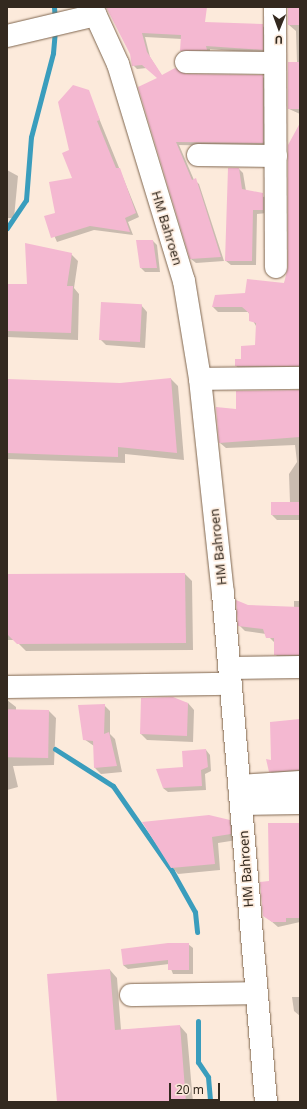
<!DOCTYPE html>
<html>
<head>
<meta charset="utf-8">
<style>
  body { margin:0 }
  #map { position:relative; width:307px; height:1109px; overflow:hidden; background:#fceadb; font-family:"Noto Sans",sans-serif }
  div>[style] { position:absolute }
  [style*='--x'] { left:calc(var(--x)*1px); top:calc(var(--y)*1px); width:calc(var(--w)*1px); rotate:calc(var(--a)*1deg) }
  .shadow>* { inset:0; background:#0003 }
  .stream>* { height:5px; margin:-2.5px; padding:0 2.5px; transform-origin:2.5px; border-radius:2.5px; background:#3a9dbd }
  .building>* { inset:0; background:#f4b8d1; transform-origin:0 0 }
  .roads { filter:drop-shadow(0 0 1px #7f664f) drop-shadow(0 0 1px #7f664f) }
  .minor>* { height:22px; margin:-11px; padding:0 11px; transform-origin:11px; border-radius:11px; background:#fff }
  span { translate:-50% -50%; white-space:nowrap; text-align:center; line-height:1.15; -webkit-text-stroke:3px #fceadb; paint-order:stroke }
  .street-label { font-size:13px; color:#33291f }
  .frame { position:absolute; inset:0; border:8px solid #33291f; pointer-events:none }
  .north { position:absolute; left:259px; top:8px; width:40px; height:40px; -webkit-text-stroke:3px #fceadb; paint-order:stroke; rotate:181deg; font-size:11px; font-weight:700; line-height:16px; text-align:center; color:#33291f }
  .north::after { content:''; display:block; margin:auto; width:14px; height:18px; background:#33291f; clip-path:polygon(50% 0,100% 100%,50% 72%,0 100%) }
  .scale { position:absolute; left:169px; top:1083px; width:51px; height:18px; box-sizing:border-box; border:2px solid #33291f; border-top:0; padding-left:5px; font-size:12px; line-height:14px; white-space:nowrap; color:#33291f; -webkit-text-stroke:3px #fceadb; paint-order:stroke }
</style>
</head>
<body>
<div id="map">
  <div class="shadow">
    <i style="clip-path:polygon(107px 7px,154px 7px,140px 23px,262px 25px,266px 30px,266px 54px,210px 49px,210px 53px,185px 55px,181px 51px,182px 39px,145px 37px,150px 57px,162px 76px,262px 76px,266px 80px,267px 147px,179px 145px,194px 180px,199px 184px,224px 261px,196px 263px,191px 259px,158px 78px,147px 68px,137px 69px,133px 65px,131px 54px)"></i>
    <i style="clip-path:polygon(288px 7px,300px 7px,300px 114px,289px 109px,297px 63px,296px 31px,289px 25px)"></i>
    <i style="clip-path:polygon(88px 91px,139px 217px,128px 222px,133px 235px,94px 230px,57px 242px,46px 217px,56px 214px,73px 178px,70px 150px)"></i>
    <i style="clip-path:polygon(300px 125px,300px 371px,242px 371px,236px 366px,256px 346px,256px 326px,248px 312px,218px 312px,213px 307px,284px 284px,290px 267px)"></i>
    <i style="clip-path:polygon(239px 169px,243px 173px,246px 191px,267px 198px,267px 213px,257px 214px,256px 265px,231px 265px,226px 261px)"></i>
    <i style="clip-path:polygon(7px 170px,18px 176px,14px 218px,7px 218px)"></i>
    <i style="clip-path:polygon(153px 241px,157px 245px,160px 272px,145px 272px,141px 268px)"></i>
    <i style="clip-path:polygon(71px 254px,78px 261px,74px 288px,79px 294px,78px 340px,7px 337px,7px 285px,28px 285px)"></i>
    <i style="clip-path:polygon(141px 305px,147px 312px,145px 348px,106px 345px,100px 339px)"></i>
    <i style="clip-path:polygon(171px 379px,178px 386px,184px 460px,125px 454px,125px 463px,7px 459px,7px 380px,120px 384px)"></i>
    <i style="clip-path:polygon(300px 392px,300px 520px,277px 520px,272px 515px,290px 503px,289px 474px,297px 462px,295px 445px,226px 448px,220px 443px,237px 410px)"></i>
    <i style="clip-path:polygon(185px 574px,192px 581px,193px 650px,26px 651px,15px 640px,7px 640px,7px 575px)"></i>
    <i style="clip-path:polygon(294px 601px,300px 601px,300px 660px,281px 660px,275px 654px,275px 643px,266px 634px,245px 631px,239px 625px,248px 606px,294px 608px)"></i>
    <i style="clip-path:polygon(142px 699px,188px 703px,194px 710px,193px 742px,147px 740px,141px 734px)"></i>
    <i style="clip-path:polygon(7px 700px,16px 707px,16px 713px,49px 711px,56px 718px,54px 765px,13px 766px,18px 787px,7px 790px)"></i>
    <i style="clip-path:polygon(104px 705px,110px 711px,110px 734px,115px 739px,122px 772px,101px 774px,95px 768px,94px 746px,84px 739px)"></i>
    <i style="clip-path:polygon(300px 720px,300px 776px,276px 777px,270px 771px)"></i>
    <i style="clip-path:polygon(206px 750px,210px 755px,211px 771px,205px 774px,206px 790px,168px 792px,163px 788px)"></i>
    <i style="clip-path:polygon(229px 821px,235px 827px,237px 840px,218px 843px,220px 870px,178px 874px,172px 867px)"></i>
    <i style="clip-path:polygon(300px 824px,300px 922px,278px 927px,264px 915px,270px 882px)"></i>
    <i style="clip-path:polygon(188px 944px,193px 948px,193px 974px,173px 974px,169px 964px,128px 969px,123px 965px)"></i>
    <i style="clip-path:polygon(110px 970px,117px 978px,121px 1030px,180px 1026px,187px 1034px,193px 1102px,58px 1102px)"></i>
    <i style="clip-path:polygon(292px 997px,300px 997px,300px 1016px,294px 1011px)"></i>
  </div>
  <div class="stream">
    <i style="--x:54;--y:7;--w:13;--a:86"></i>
    <i style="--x:7;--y:228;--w:34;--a:-56"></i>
    <i style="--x:26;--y:200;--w:63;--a:-85.5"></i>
    <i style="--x:31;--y:137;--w:87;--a:-75.3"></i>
    <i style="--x:53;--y:53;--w:23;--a:-85"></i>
    <i style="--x:55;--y:749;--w:69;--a:32.5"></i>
    <i style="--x:113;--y:786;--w:103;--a:55.2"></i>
    <i style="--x:172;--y:871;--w:47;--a:60.7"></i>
    <i style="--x:195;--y:912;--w:20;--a:84"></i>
    <i style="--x:198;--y:1021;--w:41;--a:90"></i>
    <i style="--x:198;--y:1062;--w:18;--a:56"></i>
    <i style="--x:208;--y:1077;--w:25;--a:85"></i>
  </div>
  <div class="building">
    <i style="clip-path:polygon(106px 7px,207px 7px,205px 22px,263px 24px,263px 50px,206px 46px,207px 50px,180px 51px,181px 35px,142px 33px,147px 52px,162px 75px,175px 68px,186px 74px,263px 75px,263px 143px,176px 142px,192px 180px,196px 178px,221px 257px,190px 259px,138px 87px,157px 78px,142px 65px,132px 66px,130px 54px)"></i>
    <i style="left:288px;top:7px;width:12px;height:18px"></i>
    <i style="left:288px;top:62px;width:12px;height:47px"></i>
    <i style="clip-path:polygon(73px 85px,89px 90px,100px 120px,97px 121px,116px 168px,120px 168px,136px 213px,125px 218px,130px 232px,90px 226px,51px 238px,44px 216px,55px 213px,49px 182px,72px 178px,62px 153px,69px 150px,58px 102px)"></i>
    <i style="clip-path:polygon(300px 123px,300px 366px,235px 366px,235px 359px,241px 359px,241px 346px,255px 345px,256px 323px,249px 321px,249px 313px,242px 307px,212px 307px,215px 295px,245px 293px,247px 279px,284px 283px,288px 267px,288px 145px)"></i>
    <i style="clip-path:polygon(228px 168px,239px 168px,242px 189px,263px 193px,263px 210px,253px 210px,252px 261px,225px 261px)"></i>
    <i style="clip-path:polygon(136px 240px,153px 240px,157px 268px,140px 268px)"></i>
    <i style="clip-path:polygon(25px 243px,72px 253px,67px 286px,73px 286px,71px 333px,7px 331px,7px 284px,27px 284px)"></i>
    <i style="left:101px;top:302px;width:41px;height:38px;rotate:3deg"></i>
    <i style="clip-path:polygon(171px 378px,177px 453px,118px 447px,118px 457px,7px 453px,7px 379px,120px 383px)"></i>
    <i style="clip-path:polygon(300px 390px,300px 437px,219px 443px,216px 407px,236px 409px,236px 391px)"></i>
    <i style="left:271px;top:502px;width:29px;height:13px"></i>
    <i style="clip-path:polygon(185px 573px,186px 643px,17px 644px,7px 634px,7px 574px)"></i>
    <i style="clip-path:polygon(236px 600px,248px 605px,300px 607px,300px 655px,274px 655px,274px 638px,266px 638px,263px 629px,238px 626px)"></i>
    <i style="clip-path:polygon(173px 697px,188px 703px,187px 736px,140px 734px,141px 698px)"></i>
    <i style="clip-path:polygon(105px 704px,104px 734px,109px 732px,117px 766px,94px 768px,93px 741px,83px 740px,78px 705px)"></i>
    <i style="left:49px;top:710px;width:48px;height:42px;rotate:91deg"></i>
    <i style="clip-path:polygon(300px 719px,300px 770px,269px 772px,266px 759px,271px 760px,270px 722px)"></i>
    <i style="clip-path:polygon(206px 749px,208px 767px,201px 770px,202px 786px,163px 788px,156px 769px,183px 767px,182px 751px)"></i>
    <i style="clip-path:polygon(209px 815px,230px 820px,231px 834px,212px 837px,215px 864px,171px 868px,142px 822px)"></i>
    <i style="clip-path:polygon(268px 823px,300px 823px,300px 918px,286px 918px,286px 922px,272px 922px,263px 916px,260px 882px,269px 881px)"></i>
    <i style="clip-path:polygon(168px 943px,189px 943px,189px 970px,168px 970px,168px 960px,123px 965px,121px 949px)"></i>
    <i style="clip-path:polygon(110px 969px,115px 1030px,180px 1025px,186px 1102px,57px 1102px,47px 974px)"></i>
  </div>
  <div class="roads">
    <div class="minor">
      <i style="--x:92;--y:7;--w:63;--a:65.5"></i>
      <i style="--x:118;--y:64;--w:227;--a:73.1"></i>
      <i style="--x:184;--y:281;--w:99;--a:80.7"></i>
      <i style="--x:200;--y:379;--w:215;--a:83.9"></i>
      <i style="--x:223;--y:593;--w:511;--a:85.17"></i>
      <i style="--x:275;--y:7;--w:260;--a:89.8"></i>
      <i style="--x:7;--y:36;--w:91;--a:-13.3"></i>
      <i style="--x:186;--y:62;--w:88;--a:0.7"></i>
      <i style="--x:198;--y:155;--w:78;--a:0.7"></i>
      <i style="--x:200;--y:379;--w:100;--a:-0.6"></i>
      <i style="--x:230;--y:668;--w:70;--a:-0.8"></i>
      <i style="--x:7;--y:687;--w:224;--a:-0.8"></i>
      <i style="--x:239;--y:786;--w:61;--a:-3.8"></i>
      <i style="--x:241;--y:804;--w:59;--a:-1"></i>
      <i style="--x:131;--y:995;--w:124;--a:-0.9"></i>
    </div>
  </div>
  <div class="street-label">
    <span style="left:167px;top:228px;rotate:73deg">HM Bahroen</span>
    <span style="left:218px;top:547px;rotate:-96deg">HM Bahroen</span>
    <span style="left:246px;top:869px;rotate:-94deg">HM Bahroen</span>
  </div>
  <div class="frame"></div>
  <div class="north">U</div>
  <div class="scale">20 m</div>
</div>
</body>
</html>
